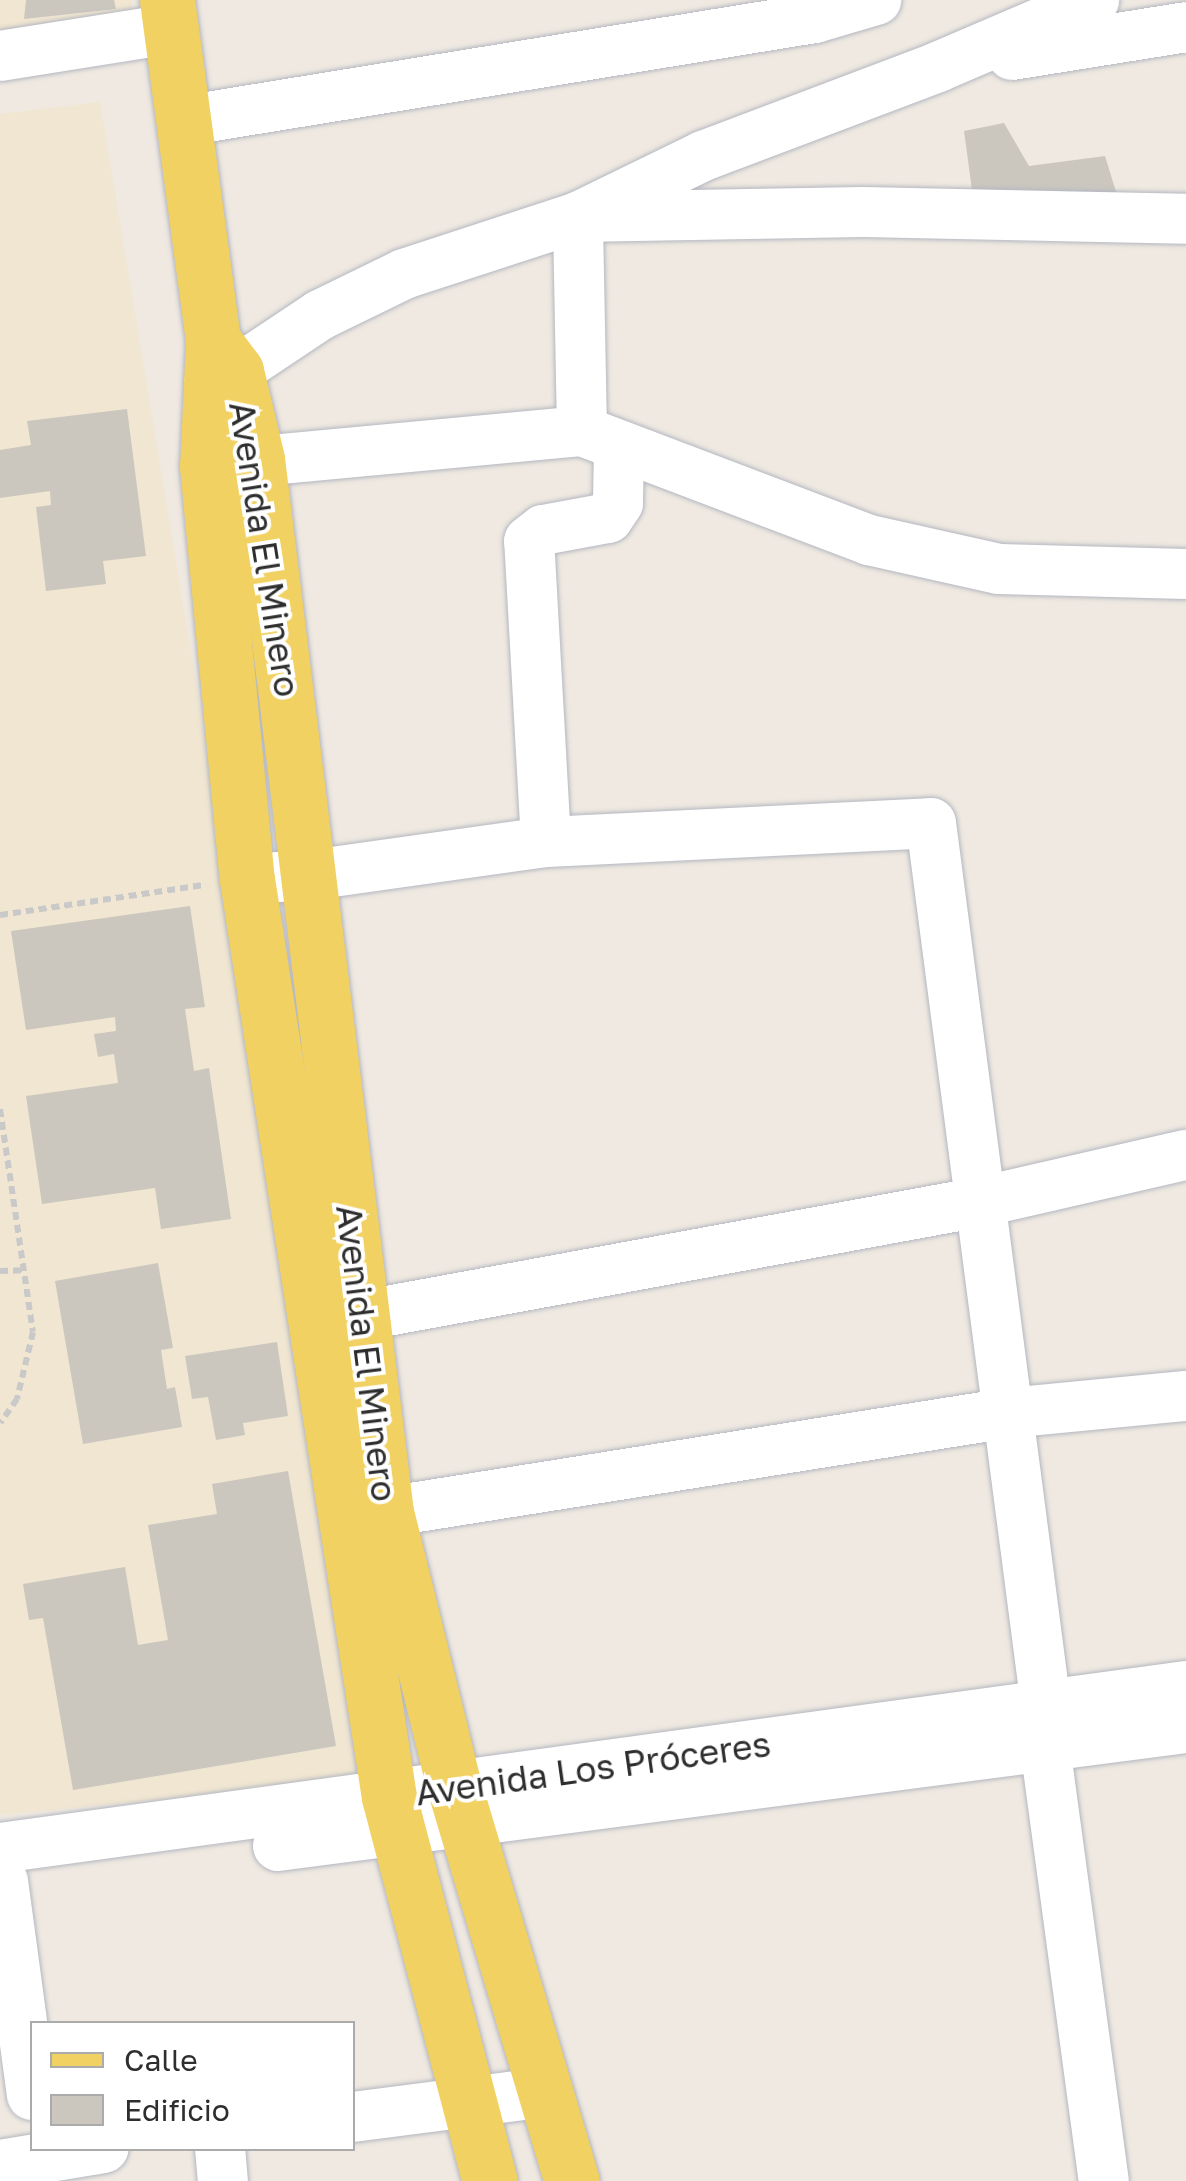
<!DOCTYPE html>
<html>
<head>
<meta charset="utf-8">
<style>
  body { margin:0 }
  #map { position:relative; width:1186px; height:2181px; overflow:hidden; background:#efe9e1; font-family:"Golos Text",sans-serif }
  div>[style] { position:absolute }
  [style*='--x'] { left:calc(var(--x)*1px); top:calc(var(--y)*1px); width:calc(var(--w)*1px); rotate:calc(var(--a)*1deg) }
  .education>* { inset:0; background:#f0e6d1 }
  .building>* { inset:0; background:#cbc7bf }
  .path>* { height:6px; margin-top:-3px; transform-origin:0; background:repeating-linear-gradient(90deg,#c9c9c9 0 8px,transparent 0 13px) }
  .roads { filter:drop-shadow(0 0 2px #b4b7c1) drop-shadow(0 0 2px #b4b7c1) }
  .minor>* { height:50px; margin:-25px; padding:0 25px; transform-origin:25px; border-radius:25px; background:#fff }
  .major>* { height:55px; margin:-27.5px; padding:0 27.5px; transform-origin:27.5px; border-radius:27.5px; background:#f2d163 }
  span { translate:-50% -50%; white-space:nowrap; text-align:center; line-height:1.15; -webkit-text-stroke:8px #fff; paint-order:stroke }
  .street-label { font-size:35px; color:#2e2e2e }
  .legend { position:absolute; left:30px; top:2021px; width:325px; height:130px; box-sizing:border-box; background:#fff; border:2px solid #ababab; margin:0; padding:12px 18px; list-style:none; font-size:30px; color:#2e2e2e }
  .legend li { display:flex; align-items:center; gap:20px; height:50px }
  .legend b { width:50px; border:2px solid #ababab }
</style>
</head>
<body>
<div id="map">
  <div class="education">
    <i style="clip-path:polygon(0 0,131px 0,136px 31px,0 51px)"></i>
    <i style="clip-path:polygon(100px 102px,195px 677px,359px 1780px,0 1815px,0 114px)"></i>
  </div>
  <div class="building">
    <i style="clip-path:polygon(26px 0,114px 0,116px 9px,24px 19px)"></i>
    <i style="clip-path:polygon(1004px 123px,1029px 166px,1105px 156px,1117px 195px,972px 190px,964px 131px)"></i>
    <i style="clip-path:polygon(127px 409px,146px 556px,103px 561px,106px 584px,46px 591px,36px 507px,51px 505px,50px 491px,0 498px,0 450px,31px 445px,27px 421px)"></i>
    <i style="clip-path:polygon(190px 906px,205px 1007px,185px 1009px,194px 1071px,209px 1068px,231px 1219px,161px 1229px,155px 1188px,42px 1204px,26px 1096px,118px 1083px,114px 1054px,98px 1057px,94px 1034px,116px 1031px,115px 1017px,26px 1030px,11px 931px)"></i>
    <i style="clip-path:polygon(158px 1263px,173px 1348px,161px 1350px,167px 1389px,175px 1387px,182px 1427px,83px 1444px,55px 1281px)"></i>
    <i style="clip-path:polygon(277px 1342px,288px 1416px,243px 1423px,245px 1435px,216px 1440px,208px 1397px,192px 1399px,185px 1356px)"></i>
    <i style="clip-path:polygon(288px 1471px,336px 1746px,73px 1790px,43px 1618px,29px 1620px,23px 1584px,125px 1567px,138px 1645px,168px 1640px,148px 1525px,217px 1514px,212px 1484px)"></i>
  </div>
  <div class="path">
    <i style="--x:0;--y:915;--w:204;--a:-8.4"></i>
    <i style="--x:0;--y:1109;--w:225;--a:81.6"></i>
    <i style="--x:33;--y:1332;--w:69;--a:103.4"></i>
    <i style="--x:17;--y:1399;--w:29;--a:125"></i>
    <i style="--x:0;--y:1271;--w:24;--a:-2"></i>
  </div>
  <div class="roads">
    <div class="minor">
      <i style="--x:1012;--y:55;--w:176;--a:-9.1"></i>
      <i style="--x:0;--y:56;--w:172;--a:-9"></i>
      <i style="--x:183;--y:121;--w:640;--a:-9.26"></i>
      <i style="--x:815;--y:18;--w:64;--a:-16.4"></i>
      <i style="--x:209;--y:383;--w:30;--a:-24"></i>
      <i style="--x:236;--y:371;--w:101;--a:-33.7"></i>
      <i style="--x:320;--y:315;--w:93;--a:-26"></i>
      <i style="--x:404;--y:274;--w:183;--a:-18.1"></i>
      <i style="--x:578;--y:217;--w:139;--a:-26"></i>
      <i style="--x:703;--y:156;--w:251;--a:-20.7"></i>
      <i style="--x:938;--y:67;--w:170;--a:-23.2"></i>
      <i style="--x:582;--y:431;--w:214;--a:-91.1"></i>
      <i style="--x:578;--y:217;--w:285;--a:-1"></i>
      <i style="--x:863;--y:212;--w:323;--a:1.2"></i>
      <i style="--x:216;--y:465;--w:368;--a:-5.3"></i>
      <i style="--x:582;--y:431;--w:307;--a:20.8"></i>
      <i style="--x:869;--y:540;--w:133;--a:12.6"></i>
      <i style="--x:999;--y:569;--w:187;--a:1.5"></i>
      <i style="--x:546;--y:842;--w:301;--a:-93.2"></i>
      <i style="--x:529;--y:541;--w:18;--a:-38"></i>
      <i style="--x:543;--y:530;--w:66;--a:-10.5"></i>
      <i style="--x:608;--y:518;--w:18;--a:-56"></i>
      <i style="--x:618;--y:503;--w:57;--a:-89"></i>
      <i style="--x:247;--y:879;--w:64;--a:-3.6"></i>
      <i style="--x:311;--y:875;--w:237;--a:-8"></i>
      <i style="--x:546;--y:842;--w:385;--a:-2.8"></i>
      <i style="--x:931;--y:823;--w:890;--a:82.58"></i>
      <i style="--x:1046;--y:1706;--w:40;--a:91.4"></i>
      <i style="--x:1045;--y:1746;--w:439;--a:82.3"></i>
      <i style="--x:322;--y:1323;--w:669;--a:-10.42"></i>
      <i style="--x:980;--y:1202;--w:211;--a:-12.9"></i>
      <i style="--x:386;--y:1512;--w:630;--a:-9.04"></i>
      <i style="--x:1008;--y:1413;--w:179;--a:-5.5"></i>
      <i style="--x:278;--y:1846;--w:916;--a:-7.4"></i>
      <i style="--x:0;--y:1848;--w:1197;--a:-7.78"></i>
      <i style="--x:3;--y:1881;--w:216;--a:82.3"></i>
      <i style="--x:352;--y:2117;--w:197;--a:-7.3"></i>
      <i style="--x:220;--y:2148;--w:33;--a:85"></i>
      <i style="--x:0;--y:2165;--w:105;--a:-9.3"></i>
    </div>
    <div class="major">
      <i style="--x:167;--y:0;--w:344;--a:82.3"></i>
      <i style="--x:213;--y:341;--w:125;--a:92.7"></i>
      <i style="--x:207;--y:466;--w:415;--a:84.5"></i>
      <i style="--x:247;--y:879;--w:929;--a:81.21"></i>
      <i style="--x:389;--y:1797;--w:397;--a:75.3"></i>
      <i style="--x:218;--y:347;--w:30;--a:53"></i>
      <i style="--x:236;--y:371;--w:90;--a:76.6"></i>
      <i style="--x:257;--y:459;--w:1061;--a:83.02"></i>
      <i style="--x:386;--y:1512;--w:282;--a:76.1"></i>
      <i style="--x:454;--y:1786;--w:412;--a:73.4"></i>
    </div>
  </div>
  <div class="street-label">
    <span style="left:265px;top:549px;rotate:81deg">Avenida El Minero</span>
    <span style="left:367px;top:1353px;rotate:83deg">Avenida El Minero</span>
    <span style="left:593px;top:1768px;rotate:-8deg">Avenida Los Próceres</span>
  </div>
  <ul class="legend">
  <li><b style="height:12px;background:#f2d163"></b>Calle</li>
  <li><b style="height:28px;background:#cbc7bf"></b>Edificio</li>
  </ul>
</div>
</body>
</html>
